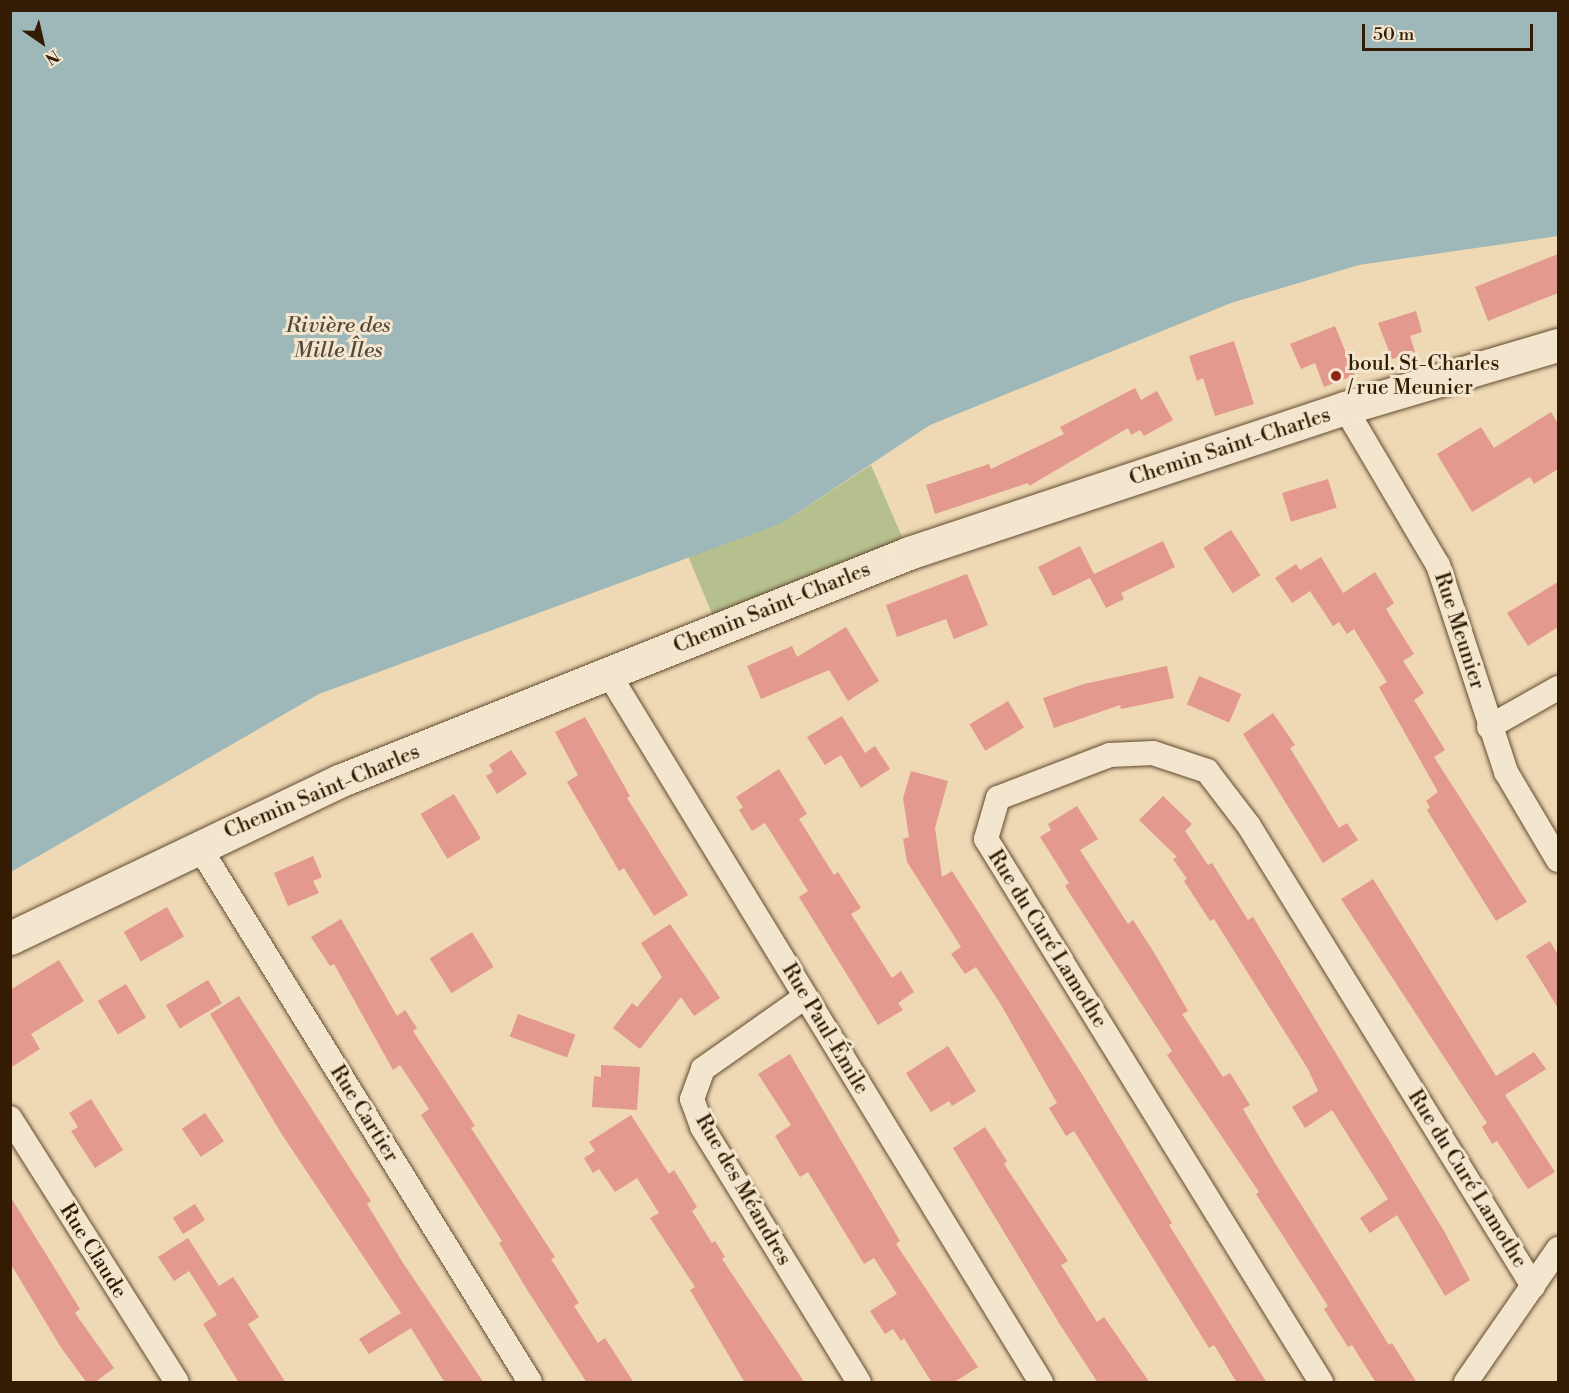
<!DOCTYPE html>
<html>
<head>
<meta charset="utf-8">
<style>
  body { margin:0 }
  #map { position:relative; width:1569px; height:1393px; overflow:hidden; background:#eed9b4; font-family:"Libre Bodoni",serif }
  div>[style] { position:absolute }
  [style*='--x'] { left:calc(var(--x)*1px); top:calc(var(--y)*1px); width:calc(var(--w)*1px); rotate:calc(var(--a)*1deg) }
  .green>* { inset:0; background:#b6c08f }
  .water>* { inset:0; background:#9eb7b8 }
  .building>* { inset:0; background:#e3998d; transform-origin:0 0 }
  .roads { filter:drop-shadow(0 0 2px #624b30) drop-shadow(0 0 2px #624b30) }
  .minor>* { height:24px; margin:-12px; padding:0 12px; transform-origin:12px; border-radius:12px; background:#f4e6ce }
  .secondary>* { height:33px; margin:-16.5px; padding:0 16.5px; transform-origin:16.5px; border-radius:16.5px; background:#f4e6ce }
  .dots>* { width:16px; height:16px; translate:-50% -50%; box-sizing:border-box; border:3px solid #f4e6ce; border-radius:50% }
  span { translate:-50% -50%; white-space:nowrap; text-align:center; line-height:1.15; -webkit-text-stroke:6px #f4e6ce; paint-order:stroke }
  .poi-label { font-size:21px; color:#341c04 }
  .left { translate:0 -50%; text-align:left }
  .street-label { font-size:21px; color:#341c04 }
  .water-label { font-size:22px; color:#544a3a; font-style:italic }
  .frame { position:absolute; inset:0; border:12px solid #341c04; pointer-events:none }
  .north { position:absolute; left:12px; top:12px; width:60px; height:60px; -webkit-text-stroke:4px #f4e6ce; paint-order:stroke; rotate:146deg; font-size:16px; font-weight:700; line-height:24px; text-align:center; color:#341c04 }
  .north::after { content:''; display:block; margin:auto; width:21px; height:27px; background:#341c04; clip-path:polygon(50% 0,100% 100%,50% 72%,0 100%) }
  .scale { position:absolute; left:1362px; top:24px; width:171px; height:27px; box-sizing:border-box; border:3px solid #341c04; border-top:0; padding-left:8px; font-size:18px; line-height:21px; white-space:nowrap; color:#341c04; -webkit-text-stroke:4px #f4e6ce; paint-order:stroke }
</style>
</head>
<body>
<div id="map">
  <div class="green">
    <i style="clip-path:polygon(871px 465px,909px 553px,718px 628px,688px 556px,782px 523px)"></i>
  </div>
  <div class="water">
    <i style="clip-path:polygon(11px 10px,1558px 11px,1558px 236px,1359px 265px,1231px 303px,930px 425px,782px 523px,319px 694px,11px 872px)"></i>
  </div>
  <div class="building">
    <i style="clip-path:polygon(1558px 254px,1558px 293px,1488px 321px,1475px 287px)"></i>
    <i style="clip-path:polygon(1416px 311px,1422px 332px,1410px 336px,1415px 352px,1392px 359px,1378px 323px)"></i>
    <i style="clip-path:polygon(1335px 326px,1355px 375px,1324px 387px,1315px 363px,1301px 369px,1290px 344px)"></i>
    <i style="clip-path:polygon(1234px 341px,1254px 404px,1215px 416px,1203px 378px,1197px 381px,1189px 356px)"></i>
    <i style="clip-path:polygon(1135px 388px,1141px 400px,1157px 391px,1173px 420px,1144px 436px,1140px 430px,1131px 435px,1128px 428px,1029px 486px,1028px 483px,935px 514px,926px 485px,989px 464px,991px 469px,1064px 434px,1060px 427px)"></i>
    <i style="clip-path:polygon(1551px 412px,1558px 424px,1558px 469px,1534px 484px,1530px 477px,1472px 512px,1437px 454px,1481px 427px,1494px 448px)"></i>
    <i style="left:1328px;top:479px;width:30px;height:48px;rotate:73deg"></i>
    <i style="left:1231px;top:530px;width:54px;height:33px;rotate:57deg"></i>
    <i style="clip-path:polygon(1163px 541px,1175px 567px,1121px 593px,1124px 599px,1106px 608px,1090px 578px,1053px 596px,1038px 567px,1080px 546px,1094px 574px)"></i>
    <i style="clip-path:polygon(1321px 557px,1343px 593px,1375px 572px,1394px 603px,1386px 609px,1414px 654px,1403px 661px,1424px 693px,1414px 700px,1445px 750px,1434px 757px,1527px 902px,1496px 921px,1427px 810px,1430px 807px,1426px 801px,1438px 792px,1379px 687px,1387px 682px,1354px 629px,1347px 634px,1339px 622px,1333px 626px,1310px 591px,1292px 603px,1275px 578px,1296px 564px,1300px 570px)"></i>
    <i style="clip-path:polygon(967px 574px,988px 625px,954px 639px,946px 619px,897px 637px,886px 605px)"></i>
    <i style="clip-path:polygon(1558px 582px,1558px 627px,1528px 646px,1507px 613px)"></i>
    <i style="clip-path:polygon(846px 627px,879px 681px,848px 701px,829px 670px,761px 699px,747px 666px,792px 646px,797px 657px)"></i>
    <i style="clip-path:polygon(1167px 666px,1174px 698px,1121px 709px,1120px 705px,1054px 728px,1043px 698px,1084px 684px)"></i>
    <i style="left:1199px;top:676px;width:46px;height:31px;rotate:23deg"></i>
    <i style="left:1008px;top:701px;width:31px;height:45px;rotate:59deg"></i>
    <i style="clip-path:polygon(1273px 713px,1295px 745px,1290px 748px,1339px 828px,1347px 823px,1358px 840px,1323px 863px,1243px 734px)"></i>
    <i style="clip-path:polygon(842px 716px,865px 753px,875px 746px,890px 769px,861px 788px,841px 755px,825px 765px,807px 737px)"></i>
    <i style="clip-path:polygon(585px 717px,630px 796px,627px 798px,688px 895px,654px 916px,624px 868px,619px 871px,567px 782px,578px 775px,555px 732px)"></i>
    <i style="clip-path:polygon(511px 750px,527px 774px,497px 794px,486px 776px,493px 772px,489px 765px)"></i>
    <i style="clip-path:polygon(779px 769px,807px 814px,799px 819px,834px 875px,838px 872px,861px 908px,851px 914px,892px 978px,901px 971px,914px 992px,898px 1003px,903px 1010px,878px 1025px,799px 897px,808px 891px,765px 823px,752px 831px,739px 810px,743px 807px,736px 797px)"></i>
    <i style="clip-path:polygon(911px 771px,948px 781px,935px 828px,942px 877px,952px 871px,1080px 1071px,1172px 1223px,1169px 1225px,1267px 1383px,1237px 1383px,1214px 1345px,1209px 1348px,1074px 1131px,1066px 1136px,1049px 1108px,1057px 1103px,1000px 1003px,976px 967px,965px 974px,951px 954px,961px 947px,907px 862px,903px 839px,909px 837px,903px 798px)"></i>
    <i style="left:454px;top:794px;width:52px;height:39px;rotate:59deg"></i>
    <i style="clip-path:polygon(1163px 796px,1192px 824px,1185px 831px,1208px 865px,1212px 863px,1248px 920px,1253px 917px,1444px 1231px,1470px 1280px,1445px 1296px,1397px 1215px,1370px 1233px,1360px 1218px,1388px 1199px,1332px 1110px,1305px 1128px,1292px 1107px,1318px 1091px,1308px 1069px,1214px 919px,1210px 921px,1184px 881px,1187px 879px,1173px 859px,1177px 857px,1139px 820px)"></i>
    <i style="clip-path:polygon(1077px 806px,1098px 839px,1080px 850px,1128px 924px,1133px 920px,1155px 954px,1188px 1011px,1182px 1014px,1223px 1077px,1230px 1073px,1250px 1105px,1243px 1109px,1275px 1163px,1389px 1345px,1392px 1343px,1417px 1383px,1376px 1383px,1352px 1345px,1348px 1347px,1324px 1309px,1328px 1306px,1256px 1194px,1259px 1192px,1167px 1055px,1172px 1051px,1065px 886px,1069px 883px,1040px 837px,1051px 830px,1048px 824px)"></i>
    <i style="clip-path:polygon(313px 856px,322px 877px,313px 881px,319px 893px,288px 906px,274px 873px)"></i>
    <i style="clip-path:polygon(1373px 879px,1496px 1076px,1534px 1052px,1546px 1069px,1505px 1095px,1555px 1172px,1528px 1189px,1497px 1141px,1492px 1144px,1482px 1127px,1487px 1123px,1341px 899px)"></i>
    <i style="left:167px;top:907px;width:34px;height:50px;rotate:60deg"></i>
    <i style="clip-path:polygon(341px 919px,397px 1016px,405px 1010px,417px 1028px,413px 1031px,475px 1126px,471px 1128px,555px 1257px,551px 1259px,579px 1303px,574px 1306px,598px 1343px,605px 1338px,634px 1383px,587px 1383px,526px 1288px,499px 1243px,502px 1241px,421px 1115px,429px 1109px,400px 1065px,393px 1070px,334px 964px,330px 966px,311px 937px)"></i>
    <i style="clip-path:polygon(670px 924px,720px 998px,694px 1016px,681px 997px,640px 1049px,613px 1028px,632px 1003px,637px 1007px,662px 977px,641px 943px)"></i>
    <i style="left:472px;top:932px;width:41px;height:50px;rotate:58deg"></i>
    <i style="clip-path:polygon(1550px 941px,1558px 955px,1558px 1008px,1526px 956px)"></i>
    <i style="clip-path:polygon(59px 960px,84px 1001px,31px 1034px,40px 1049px,10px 1068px,10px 990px)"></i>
    <i style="left:208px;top:980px;width:27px;height:49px;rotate:59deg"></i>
    <i style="left:126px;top:984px;width:39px;height:33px;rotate:59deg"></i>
    <i style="clip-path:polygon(239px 996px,371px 1201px,367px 1204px,403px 1263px,484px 1383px,445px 1383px,411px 1328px,369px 1354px,359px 1339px,401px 1313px,281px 1133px,210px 1014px)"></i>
    <i style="left:518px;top:1014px;width:61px;height:24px;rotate:20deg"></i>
    <i style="clip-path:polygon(948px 1046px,976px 1091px,952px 1106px,949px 1101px,931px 1112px,906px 1073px)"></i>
    <i style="clip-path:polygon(790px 1054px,900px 1241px,896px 1244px,978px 1367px,953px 1383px,932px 1383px,904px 1338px,901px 1341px,893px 1329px,885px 1334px,870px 1311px,897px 1294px,874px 1258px,864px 1264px,808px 1172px,800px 1177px,775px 1136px,791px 1125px,758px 1074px)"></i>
    <i style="clip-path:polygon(601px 1065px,640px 1067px,637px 1110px,592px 1107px,594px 1076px,601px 1077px)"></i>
    <i style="clip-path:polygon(91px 1099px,123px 1150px,95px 1168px,71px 1131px,78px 1127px,69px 1113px)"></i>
    <i style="left:205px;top:1113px;width:34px;height:28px;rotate:56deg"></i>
    <i style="clip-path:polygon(631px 1115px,669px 1174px,674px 1170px,697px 1207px,692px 1211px,712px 1243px,715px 1241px,725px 1257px,722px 1259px,805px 1383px,745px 1383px,690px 1290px,695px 1287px,650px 1218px,659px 1213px,637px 1178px,615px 1192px,599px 1169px,593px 1173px,584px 1158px,595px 1151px,589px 1142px)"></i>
    <i style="clip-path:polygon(985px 1127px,1007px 1161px,1004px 1164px,1068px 1261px,1061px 1265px,1097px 1322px,1104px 1317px,1150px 1383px,1098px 1383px,1059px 1323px,953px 1148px)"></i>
    <i style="clip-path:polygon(10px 1196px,80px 1309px,75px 1313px,114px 1368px,94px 1383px,87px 1383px,62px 1349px,10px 1263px)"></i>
    <i style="left:195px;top:1204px;width:19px;height:26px;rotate:58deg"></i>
    <i style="clip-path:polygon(188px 1238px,219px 1286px,233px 1277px,259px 1317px,248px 1324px,286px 1383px,239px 1383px,203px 1324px,217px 1315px,189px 1271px,174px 1281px,158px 1257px)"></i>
  </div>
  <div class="roads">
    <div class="minor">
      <i style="--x:1345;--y:408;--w:182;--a:59.4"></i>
      <i style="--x:1438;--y:565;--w:218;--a:71.8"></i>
      <i style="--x:1506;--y:772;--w:102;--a:59.4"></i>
      <i style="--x:610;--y:676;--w:827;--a:58.6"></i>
      <i style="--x:1489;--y:727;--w:79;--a:-29.5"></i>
      <i style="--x:198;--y:845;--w:631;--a:58.27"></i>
      <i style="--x:805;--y:997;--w:125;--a:144.8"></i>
      <i style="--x:703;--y:1069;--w:32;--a:110"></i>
      <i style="--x:692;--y:1099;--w:30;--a:70"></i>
      <i style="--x:702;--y:1127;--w:299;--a:58.4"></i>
      <i style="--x:10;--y:1118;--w:312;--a:57.7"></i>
      <i style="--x:1321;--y:1382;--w:638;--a:-121.67"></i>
      <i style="--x:986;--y:839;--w:43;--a:-73.7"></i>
      <i style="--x:998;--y:798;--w:120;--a:-21"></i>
      <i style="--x:1110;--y:755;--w:43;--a:-2.7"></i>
      <i style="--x:1153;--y:753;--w:57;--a:18.4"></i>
      <i style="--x:1207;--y:771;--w:69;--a:52.6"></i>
      <i style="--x:1249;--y:826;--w:541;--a:58.31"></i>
      <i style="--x:1466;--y:1382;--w:162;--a:-55.3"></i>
    </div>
    <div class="secondary">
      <i style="--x:10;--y:938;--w:365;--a:-25.5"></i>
      <i style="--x:339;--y:781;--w:614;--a:-21.8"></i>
      <i style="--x:909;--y:553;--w:459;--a:-18.4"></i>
      <i style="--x:1345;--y:408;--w:222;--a:-16.5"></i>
    </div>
  </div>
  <div class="dots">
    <i style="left:1336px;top:376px;background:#8f2418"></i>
  </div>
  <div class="poi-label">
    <span class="left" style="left:1348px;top:376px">boul. St-Charles<br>/ rue Meunier</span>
  </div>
  <div class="street-label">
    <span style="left:1230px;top:447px;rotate:-18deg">Chemin Saint-Charles</span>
    <span style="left:772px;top:608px;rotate:-22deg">Chemin Saint-Charles</span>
    <span style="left:1459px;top:631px;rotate:72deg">Rue Meunier</span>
    <span style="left:322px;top:792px;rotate:-23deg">Chemin Saint-Charles</span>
    <span style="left:1047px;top:939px;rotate:58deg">Rue du Curé Lamothe</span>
    <span style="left:825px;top:1029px;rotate:59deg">Rue Paul-Émile</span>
    <span style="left:364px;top:1114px;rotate:58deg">Rue Cartier</span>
    <span style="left:1467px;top:1179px;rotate:58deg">Rue du Curé Lamothe</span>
    <span style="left:743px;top:1190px;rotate:60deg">Rue des Méandres</span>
    <span style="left:93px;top:1251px;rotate:58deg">Rue Claude</span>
  </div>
  <div class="water-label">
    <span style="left:338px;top:338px">Rivière des<br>Mille Îles</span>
  </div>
  <div class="frame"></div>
  <div class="north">N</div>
  <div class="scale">50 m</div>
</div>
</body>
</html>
